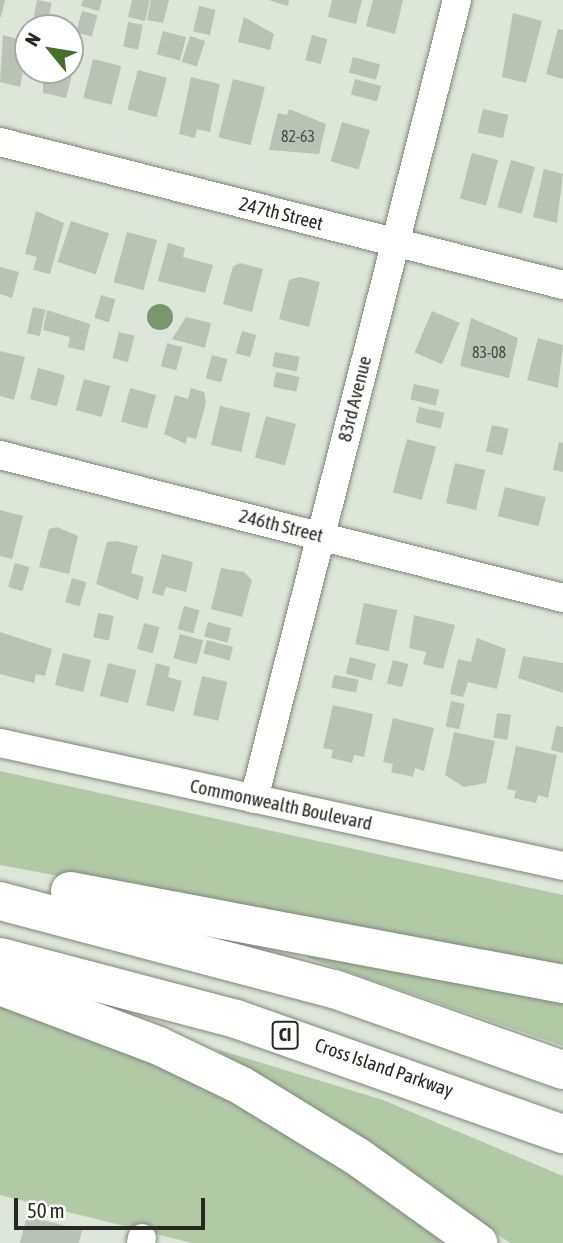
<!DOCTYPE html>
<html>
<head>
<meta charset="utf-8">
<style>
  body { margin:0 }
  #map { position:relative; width:563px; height:1243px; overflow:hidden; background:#dde6d8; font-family:"Asap Condensed",sans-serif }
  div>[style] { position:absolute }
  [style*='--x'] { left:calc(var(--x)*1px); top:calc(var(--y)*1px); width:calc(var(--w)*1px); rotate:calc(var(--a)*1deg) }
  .green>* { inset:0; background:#b2c9a6 }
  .water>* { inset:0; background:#7b956c }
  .round { border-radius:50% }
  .building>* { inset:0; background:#b9c2b4; transform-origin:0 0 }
  .roads { filter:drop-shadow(0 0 2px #7e8679) drop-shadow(0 0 2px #7e8679) }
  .minor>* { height:28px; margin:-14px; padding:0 14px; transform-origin:14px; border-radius:14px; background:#fff }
  .highway>* { height:38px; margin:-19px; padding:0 19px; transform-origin:19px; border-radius:19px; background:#fff }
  span { translate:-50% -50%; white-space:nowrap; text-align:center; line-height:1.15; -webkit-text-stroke:5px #fff; paint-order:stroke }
  .number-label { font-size:16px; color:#4a4e47 }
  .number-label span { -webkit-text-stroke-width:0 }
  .shield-label span { padding:2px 5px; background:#fff; border:2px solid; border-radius:5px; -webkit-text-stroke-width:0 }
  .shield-label { font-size:18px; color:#252823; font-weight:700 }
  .street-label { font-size:19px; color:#252823 }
  .north { position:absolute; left:14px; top:14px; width:70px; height:70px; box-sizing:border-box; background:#fff; border:2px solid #a8a9a7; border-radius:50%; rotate:300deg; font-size:19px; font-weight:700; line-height:28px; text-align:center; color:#252823 }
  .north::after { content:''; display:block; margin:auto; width:24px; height:32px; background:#456e29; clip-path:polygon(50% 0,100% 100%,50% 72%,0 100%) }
  .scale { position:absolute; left:14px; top:1198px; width:191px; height:32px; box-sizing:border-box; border:4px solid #252823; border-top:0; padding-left:9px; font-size:21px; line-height:24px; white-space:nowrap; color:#252823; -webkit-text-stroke:5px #fff; paint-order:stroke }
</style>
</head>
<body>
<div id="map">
  <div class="green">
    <i style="clip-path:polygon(0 771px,563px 895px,563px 970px,0 865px)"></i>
    <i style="clip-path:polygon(309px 951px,563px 998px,563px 1046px,308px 958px)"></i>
    <i style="clip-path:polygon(0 1000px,206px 1081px,461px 1243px,192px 1243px,0 1195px)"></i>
    <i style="clip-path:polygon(213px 1048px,383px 1100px,563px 1176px,563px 1243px,510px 1243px,354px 1133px)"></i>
  </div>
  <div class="water">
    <i class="round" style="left:147px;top:304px;width:26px;height:26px"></i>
  </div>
  <div class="building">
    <i style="clip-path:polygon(0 0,5px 0,1px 17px,0 17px)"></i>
    <i style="left:37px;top:0;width:15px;height:24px;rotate:11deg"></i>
    <i style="clip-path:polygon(83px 0,102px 0,99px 11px,81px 6px)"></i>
    <i style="clip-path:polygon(132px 0,150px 0,145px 21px,128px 17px)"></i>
    <i style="clip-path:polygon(151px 0,169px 0,163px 23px,147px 20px)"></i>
    <i style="clip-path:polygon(268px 0,289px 0,288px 6px)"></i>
    <i style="clip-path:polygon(332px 0,362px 0,356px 24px,328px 17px)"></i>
    <i style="clip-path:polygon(373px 0,403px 0,395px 34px,366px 26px)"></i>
    <i style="left:199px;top:6px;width:17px;height:26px;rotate:13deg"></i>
    <i style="left:82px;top:11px;width:16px;height:22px;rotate:15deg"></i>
    <i style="clip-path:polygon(513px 13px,542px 21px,526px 83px,502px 77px)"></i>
    <i style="clip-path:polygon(244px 17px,274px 34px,270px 50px,238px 42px)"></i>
    <i style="left:128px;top:22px;width:15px;height:25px;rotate:11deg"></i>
    <i style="clip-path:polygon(558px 29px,563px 30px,563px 79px,546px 74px)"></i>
    <i style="left:163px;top:31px;width:24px;height:24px;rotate:15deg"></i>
    <i style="clip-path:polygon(3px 35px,28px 42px,20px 87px,0 82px)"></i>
    <i style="left:312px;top:35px;width:16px;height:26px;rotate:15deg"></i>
    <i style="left:190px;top:36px;width:16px;height:27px;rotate:18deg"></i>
    <i style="clip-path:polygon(70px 53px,77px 55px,66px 98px,43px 93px,43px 70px,70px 70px)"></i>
    <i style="left:353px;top:57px;width:28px;height:16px;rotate:15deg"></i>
    <i style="left:93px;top:59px;width:29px;height:40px;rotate:14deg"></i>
    <i style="left:138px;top:70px;width:30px;height:41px;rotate:15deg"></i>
    <i style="clip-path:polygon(191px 77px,220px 84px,210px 132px,197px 129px,195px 138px,179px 134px)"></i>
    <i style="left:233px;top:79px;width:33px;height:60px;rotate:14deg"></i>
    <i style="left:355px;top:79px;width:27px;height:16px;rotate:15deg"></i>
    <i style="clip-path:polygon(289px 109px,326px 124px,319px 154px,269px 150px,278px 113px,287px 115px)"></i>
    <i style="left:483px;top:109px;width:26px;height:24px;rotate:13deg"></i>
    <i style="left:342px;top:122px;width:29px;height:41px;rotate:16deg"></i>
    <i style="left:472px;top:153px;width:27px;height:47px;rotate:15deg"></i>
    <i style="left:511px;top:160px;width:25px;height:49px;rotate:16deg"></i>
    <i style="clip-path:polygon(544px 169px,563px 174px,557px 223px,533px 217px)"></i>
    <i style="clip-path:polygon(36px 211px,64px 223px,50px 274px,33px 270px,37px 257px,25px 254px)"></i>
    <i style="left:71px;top:221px;width:40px;height:43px;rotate:18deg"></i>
    <i style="left:127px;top:232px;width:31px;height:52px;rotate:15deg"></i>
    <i style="clip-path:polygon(168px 243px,185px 248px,183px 257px,213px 265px,205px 293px,158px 281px)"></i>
    <i style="clip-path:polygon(240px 263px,263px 269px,252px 312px,223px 304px,233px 266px)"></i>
    <i style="clip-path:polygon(0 267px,19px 272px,12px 298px,0 294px)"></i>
    <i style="clip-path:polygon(300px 277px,320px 282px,309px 327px,279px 319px,289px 280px)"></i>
    <i style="left:101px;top:295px;width:15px;height:24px;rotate:16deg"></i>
    <i style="left:33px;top:307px;width:13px;height:27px;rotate:13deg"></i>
    <i style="clip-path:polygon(47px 310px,90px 324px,84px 351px,68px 347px,70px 337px,43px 330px)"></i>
    <i style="left:432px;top:311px;width:30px;height:45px;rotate:23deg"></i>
    <i style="clip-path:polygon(186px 317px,211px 323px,205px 348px,172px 339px)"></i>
    <i style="clip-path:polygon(471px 318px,518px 338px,509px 378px,460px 366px)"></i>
    <i style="left:242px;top:331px;width:15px;height:23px;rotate:16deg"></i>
    <i style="left:119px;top:332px;width:16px;height:27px;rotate:14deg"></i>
    <i style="clip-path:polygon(538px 338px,563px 345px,558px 388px,527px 380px)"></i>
    <i style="left:167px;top:343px;width:16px;height:24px;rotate:15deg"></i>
    <i style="clip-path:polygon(0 351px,25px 357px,14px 400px,0 396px)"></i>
    <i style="left:275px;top:352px;width:25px;height:15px;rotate:11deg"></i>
    <i style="left:212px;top:355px;width:16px;height:24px;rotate:15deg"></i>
    <i style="left:38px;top:368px;width:28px;height:32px;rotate:15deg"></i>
    <i style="left:276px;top:372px;width:24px;height:15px;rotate:12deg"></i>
    <i style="left:84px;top:379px;width:27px;height:32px;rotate:15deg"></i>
    <i style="left:414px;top:384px;width:26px;height:16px;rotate:13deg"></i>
    <i style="left:130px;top:388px;width:27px;height:35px;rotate:15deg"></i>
    <i style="clip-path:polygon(191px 388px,204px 392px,206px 403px,196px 439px,187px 437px,186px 444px,164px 434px,175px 395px,188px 399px)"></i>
    <i style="left:220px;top:406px;width:31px;height:40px;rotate:13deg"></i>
    <i style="left:419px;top:407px;width:26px;height:16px;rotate:13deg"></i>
    <i style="left:266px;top:416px;width:31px;height:43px;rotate:15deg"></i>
    <i style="left:492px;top:425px;width:17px;height:27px;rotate:13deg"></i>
    <i style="left:407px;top:439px;width:30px;height:55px;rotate:15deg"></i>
    <i style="clip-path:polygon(559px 442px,563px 443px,563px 472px,553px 470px)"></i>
    <i style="left:455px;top:463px;width:31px;height:41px;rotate:13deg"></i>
    <i style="left:505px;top:487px;width:42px;height:30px;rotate:14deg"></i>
    <i style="clip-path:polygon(0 510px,23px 516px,12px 559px,0 556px)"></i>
    <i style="clip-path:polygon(57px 527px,78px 536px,69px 574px,39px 567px,49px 529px)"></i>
    <i style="clip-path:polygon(116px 541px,138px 546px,131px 573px,144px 577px,138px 600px,96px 584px,107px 542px)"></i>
    <i style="clip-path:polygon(162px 554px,193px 562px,186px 592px,166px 587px,163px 596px,152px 593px)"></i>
    <i style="left:15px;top:563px;width:15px;height:25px;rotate:16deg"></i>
    <i style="clip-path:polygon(221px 568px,244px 572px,252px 580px,242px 617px,211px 609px)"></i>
    <i style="left:72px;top:578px;width:15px;height:25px;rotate:16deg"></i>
    <i style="left:364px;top:603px;width:34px;height:42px;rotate:12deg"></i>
    <i style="left:184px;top:606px;width:16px;height:24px;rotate:15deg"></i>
    <i style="left:98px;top:613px;width:16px;height:25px;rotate:11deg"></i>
    <i style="clip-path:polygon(414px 615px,455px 625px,443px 669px,423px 664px,426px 652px,409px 648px)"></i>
    <i style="left:208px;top:622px;width:24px;height:15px;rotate:15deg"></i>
    <i style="left:144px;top:623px;width:16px;height:27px;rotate:15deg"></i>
    <i style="clip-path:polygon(0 632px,52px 649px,45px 676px,36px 674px,34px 683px,0 674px)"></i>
    <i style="left:180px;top:634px;width:24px;height:25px;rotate:15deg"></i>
    <i style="clip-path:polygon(477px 638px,506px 649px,497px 689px,468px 682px,463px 697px,450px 694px,458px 659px,471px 662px)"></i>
    <i style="left:207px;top:640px;width:27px;height:14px;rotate:15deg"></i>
    <i style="left:63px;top:653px;width:29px;height:33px;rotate:14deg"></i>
    <i style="clip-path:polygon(523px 656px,563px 663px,563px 693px,518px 678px)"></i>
    <i style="left:350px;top:657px;width:27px;height:17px;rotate:15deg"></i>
    <i style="left:393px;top:660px;width:16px;height:24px;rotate:15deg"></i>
    <i style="left:108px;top:663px;width:29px;height:34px;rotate:14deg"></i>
    <i style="clip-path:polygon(156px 663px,170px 667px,168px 677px,182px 681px,174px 712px,146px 705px)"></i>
    <i style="left:334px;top:675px;width:25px;height:13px;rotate:11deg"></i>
    <i style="left:202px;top:676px;width:26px;height:40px;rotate:13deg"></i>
    <i style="left:451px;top:701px;width:14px;height:26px;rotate:12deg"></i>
    <i style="clip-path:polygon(333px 705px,373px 714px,364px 757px,354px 755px,352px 763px,331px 758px,333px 750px,323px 748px)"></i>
    <i style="left:497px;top:713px;width:14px;height:25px;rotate:8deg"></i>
    <i style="clip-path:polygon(393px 718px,434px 728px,424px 771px,415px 768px,413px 777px,391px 772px,393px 764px,383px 762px)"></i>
    <i style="clip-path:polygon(556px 726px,563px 727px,563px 753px,551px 750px)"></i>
    <i style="clip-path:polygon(454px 732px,495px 741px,486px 783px,464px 787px,445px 775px)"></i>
    <i style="clip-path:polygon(516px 746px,557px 755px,548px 798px,538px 795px,536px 803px,514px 798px,516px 791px,507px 789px)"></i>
    <i style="clip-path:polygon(27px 1216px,82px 1230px,79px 1243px,20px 1243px)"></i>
  </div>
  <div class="roads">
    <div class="minor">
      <i style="--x:0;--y:142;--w:581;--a:14.25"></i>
      <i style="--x:0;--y:455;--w:581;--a:14.25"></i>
      <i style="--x:0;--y:743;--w:576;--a:12.32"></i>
      <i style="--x:254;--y:799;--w:824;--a:-75.74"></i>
      <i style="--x:141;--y:1243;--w:5;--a:-79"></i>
    </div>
    <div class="highway">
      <i style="--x:70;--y:891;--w:502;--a:10.68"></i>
      <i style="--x:0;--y:901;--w:345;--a:14.8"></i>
      <i style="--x:334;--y:989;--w:243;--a:19.5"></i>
      <i style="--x:0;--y:957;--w:244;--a:14.7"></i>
      <i style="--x:236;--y:1019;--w:347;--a:19.4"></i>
      <i style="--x:0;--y:986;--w:170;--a:20.7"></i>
      <i style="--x:159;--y:1046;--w:92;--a:25.7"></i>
      <i style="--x:242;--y:1086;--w:136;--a:31.5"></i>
      <i style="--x:358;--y:1157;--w:148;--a:35.6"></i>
    </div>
  </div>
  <div class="number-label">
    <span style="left:298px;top:136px">82-63</span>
    <span style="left:489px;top:352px">83-08</span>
  </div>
  <div class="shield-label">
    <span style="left:285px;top:1035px">CI</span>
  </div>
  <div class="street-label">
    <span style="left:281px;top:214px;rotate:14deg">247th Street</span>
    <span style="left:355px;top:399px;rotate:-76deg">83rd Avenue</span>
    <span style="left:281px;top:526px;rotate:14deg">246th Street</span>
    <span style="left:281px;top:805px;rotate:12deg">Commonwealth Boulevard</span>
    <span style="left:384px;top:1068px;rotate:19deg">Cross Island Parkway</span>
  </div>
  <div class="north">N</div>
  <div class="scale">50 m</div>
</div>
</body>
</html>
